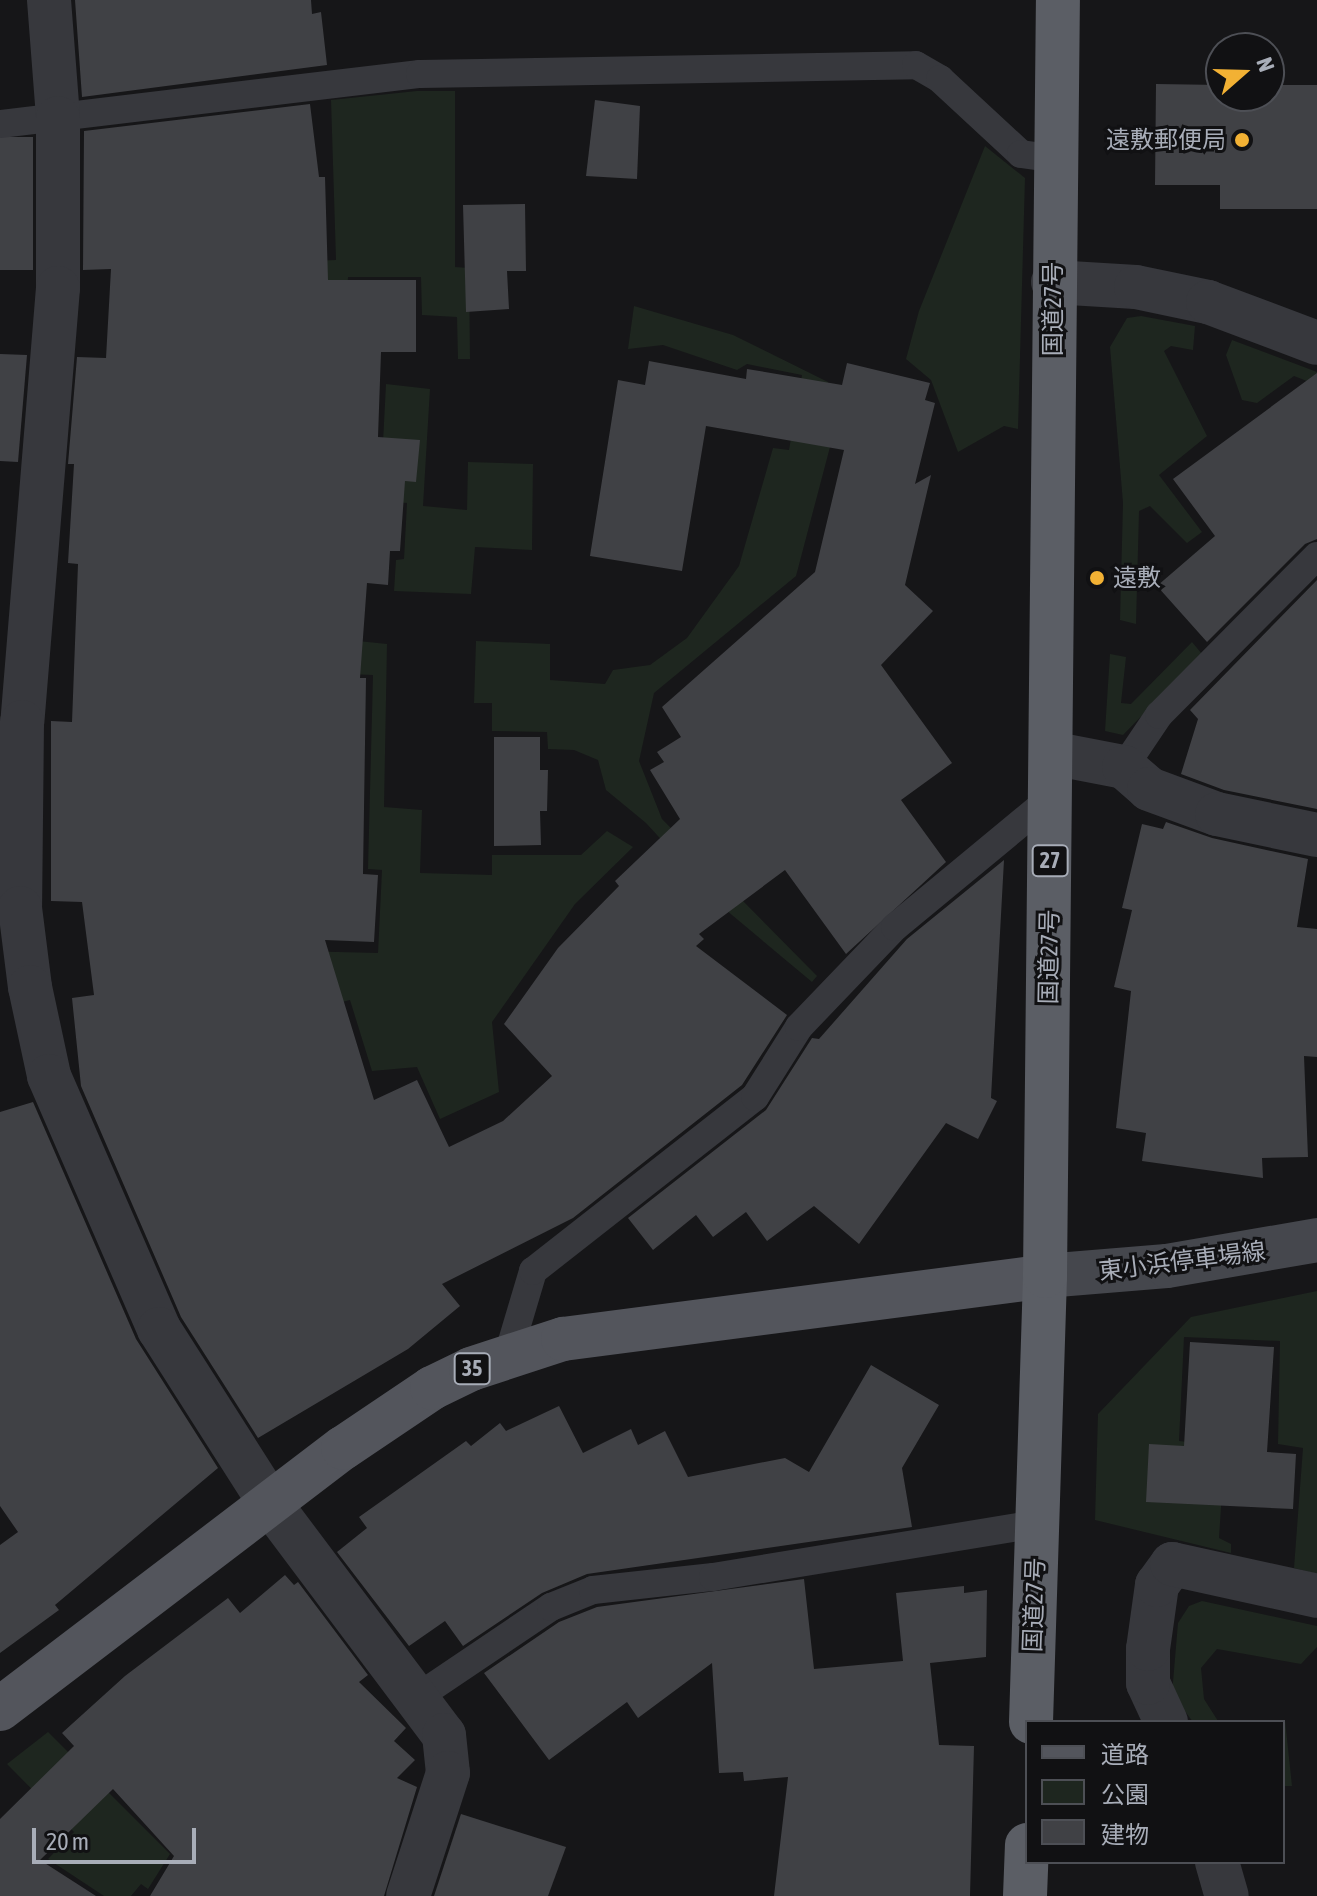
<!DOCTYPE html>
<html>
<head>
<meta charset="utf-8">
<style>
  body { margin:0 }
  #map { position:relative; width:1317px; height:1896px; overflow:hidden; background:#161618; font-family:"Asap Condensed","Noto Sans JP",sans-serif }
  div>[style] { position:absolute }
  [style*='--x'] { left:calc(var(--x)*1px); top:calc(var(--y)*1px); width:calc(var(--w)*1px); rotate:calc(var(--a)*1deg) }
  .green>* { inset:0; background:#1e261f }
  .building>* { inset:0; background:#404145; transform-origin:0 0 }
  .service>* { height:28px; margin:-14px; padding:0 14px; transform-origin:14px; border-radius:14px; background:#37383d }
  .minor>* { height:44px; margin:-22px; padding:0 22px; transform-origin:22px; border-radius:22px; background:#37383d }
  .secondary>* { height:44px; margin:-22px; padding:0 22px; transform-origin:22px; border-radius:22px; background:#45474d }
  .primary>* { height:44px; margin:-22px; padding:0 22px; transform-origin:22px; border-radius:22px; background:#53555c }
  .trunk>* { height:44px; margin:-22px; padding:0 22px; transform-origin:22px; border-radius:22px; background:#5b5e65 }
  .dots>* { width:22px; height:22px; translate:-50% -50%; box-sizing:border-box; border:4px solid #111113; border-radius:50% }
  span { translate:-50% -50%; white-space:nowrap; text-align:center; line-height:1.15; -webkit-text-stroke:6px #111113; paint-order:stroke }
  .shield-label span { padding:2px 6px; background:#111113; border:2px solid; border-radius:6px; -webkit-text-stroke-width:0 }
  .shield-label { font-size:22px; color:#a8adb8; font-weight:700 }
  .poi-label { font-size:24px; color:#a8adb8 }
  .right { translate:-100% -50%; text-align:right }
  .left { translate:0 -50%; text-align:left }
  .street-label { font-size:24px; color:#a8adb8 }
  .legend { position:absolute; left:1025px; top:1720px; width:260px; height:144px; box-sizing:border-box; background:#111113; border:2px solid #4d4f55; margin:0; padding:10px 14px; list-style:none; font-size:24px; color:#a8adb8 }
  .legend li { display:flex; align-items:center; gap:16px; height:40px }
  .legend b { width:40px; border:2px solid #4d4f55 }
  .north { position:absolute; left:1205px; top:32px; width:80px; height:80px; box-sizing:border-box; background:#111113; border:2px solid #4d4f55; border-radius:50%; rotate:70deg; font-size:22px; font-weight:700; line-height:32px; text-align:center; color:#a8adb8 }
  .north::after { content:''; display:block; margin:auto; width:28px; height:36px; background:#f2b134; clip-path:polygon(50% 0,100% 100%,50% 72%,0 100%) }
  .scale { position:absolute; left:32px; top:1828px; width:164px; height:36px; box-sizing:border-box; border:4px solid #a8adb8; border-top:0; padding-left:10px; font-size:24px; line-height:28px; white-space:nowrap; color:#a8adb8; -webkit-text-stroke:6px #111113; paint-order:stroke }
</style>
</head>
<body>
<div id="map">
  <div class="green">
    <i style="clip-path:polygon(417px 91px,455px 91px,455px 267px,469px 268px,470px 359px,458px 359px,457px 317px,422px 315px,421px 277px,348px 277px,346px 322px,313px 261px,336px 260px,331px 100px)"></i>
    <i style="clip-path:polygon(985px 146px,1025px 178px,1018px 429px,1004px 426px,958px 452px,931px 380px,906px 359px,919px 311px)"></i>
    <i style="clip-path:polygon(634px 306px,733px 335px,828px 382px,830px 447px,796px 576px,654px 693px,639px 761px,662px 819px,817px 976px,812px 982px,726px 910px,646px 823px,606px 790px,598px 760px,574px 750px,548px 749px,547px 732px,492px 731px,492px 703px,474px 703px,476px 641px,550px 644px,550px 680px,605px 684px,613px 670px,650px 665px,687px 638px,739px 566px,773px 448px,789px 450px,802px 375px,747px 364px,737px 370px,663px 345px,628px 349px)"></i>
    <i style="clip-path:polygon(1141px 316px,1195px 326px,1193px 350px,1171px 346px,1164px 351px,1207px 436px,1159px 475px,1202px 532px,1187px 543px,1150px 506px,1139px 511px,1136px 624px,1120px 620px,1123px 503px,1110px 347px,1127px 318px)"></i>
    <i style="clip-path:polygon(1232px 340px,1317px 372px,1317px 385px,1294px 376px,1257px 403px,1242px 400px,1226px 355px)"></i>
    <i style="clip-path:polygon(386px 384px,430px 389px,423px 506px,467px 510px,468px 462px,533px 464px,532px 550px,475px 547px,471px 594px,394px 591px,396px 560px,404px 559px,407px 503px,380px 501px)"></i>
    <i style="clip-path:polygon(231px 628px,387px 644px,384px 807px,422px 810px,420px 873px,492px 875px,492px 855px,581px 855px,607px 831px,633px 847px,575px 904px,492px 1022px,499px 1092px,440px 1119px,417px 1067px,372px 1071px,350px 1000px,292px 1015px,297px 951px,378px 953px,382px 870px,368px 869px,373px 675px,295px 672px)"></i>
    <i style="clip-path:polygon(1192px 642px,1202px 654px,1123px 735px,1105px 731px,1110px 654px,1126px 657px,1121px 703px,1131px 704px)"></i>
    <i style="clip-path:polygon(1317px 1291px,1317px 1574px,1294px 1568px,1303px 1448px,1278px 1444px,1280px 1341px,1184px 1337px,1179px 1441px,1225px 1446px,1219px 1538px,1231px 1544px,1231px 1553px,1095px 1520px,1098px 1414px,1191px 1317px)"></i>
    <i style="clip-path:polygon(1202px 1601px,1317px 1626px,1317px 1647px,1301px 1664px,1217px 1649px,1201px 1668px,1204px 1699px,1218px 1721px,1285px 1720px,1292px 1786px,1283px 1786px,1283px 1722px,1193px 1722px,1172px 1694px,1178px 1623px,1189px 1606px)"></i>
    <i style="clip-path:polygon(48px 1732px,170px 1854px,148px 1889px,141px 1884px,131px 1896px,104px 1896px,48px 1859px,74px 1832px,7px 1764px)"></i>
  </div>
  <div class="building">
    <i style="clip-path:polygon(75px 0,311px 0,312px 14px,321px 12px,327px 65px,82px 97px)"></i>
    <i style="clip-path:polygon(1156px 84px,1221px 85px,1221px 96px,1269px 96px,1269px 85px,1317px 85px,1317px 209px,1220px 209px,1220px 185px,1155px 185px)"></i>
    <i style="clip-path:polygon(595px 100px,640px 106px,637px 179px,586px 176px)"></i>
    <i style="clip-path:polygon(310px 104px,319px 177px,325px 177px,328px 280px,416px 280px,416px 352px,381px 352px,378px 437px,420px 440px,416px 482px,405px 481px,400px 551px,390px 551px,388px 585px,367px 583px,360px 678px,366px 678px,363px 874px,378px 875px,374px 942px,325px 940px,374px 1100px,417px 1080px,449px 1147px,503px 1121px,552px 1076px,504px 1024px,558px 948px,619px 886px,615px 881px,680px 819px,650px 770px,664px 762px,657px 752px,681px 737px,662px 707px,815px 572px,844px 450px,706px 426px,682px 571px,590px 556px,618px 380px,645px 385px,649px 361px,746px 379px,747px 369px,842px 385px,847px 363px,930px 383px,925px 400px,935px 403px,915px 484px,931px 475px,905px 585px,933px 611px,881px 665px,952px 763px,901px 800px,946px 862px,846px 954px,785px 870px,699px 934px,704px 939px,696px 946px,787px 1015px,742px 1085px,573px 1218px,442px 1284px,460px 1306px,408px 1349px,258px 1438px,181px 1317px,81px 1086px,72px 998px,94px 995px,82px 902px,51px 901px,51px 721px,72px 722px,78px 564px,68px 563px,74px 464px,68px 464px,77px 357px,106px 358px,111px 269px,83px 270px,84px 131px)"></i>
    <i style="left:33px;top:137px;width:133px;height:33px;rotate:90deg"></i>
    <i style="clip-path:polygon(525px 204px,526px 271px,507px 271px,509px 309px,466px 312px,463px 205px)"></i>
    <i style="clip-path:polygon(0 354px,27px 355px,18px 462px,0 461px)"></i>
    <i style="clip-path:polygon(1317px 373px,1317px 539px,1305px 544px,1207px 642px,1157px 586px,1215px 536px,1173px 479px)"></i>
    <i style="clip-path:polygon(1317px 580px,1317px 809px,1224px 790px,1181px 774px,1198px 719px,1190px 710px)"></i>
    <i style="clip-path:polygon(494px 737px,540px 737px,540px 770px,548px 770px,547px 811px,540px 811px,541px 845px,494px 846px)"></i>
    <i style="clip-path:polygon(1166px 822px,1212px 838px,1308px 859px,1297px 927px,1317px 929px,1317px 1057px,1304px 1056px,1308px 1157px,1262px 1158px,1263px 1178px,1142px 1161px,1146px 1133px,1116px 1128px,1131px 991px,1114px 987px,1132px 910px,1122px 908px,1142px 824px,1163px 829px)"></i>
    <i style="clip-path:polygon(1004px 860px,991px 1098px,997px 1101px,978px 1139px,946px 1123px,859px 1244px,814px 1206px,767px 1241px,746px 1212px,713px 1237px,696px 1215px,653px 1250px,628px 1218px,766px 1110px,812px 1038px,819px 1039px,907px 939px)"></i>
    <i style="clip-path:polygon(33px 1102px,136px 1339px,218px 1468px,55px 1605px,59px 1610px,0 1653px,0 1545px,18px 1532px,0 1506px,0 1112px)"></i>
    <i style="clip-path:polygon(1190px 1342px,1274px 1347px,1267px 1452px,1296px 1454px,1293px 1509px,1146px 1502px,1149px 1444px,1184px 1446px)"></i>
    <i style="clip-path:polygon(871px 1365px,939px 1405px,902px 1468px,912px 1527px,587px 1574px,542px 1593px,463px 1646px,445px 1621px,409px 1646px,337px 1552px,367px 1528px,359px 1517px,466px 1441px,471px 1446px,500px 1423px,506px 1431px,559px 1406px,583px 1453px,631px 1429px,638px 1445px,665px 1431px,688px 1477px,785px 1458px,809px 1472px)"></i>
    <i style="clip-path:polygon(285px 1575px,294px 1585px,298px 1582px,368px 1675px,359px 1682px,406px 1728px,394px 1741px,415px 1760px,397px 1778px,417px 1787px,384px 1896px,150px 1896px,174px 1856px,113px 1789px,40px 1860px,96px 1896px,0 1896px,0 1819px,74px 1746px,62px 1733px,125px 1676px,228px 1598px,240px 1613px)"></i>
    <i style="clip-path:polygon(804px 1579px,814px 1669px,903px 1661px,896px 1593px,964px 1586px,964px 1593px,987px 1590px,986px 1657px,930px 1663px,939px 1745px,974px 1746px,970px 1896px,774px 1896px,788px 1777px,744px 1781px,743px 1772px,719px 1773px,712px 1663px,638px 1718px,627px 1702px,549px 1760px,484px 1673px,559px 1622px,597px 1607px)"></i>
    <i style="clip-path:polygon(461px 1814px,566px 1847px,548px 1896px,434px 1896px)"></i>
  </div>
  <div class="service">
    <i style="--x:0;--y:124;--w:423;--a:-6.8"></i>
    <i style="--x:420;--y:74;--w:496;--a:-1"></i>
    <i style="--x:916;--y:65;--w:28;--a:30"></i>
    <i style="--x:940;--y:79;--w:110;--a:42.8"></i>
    <i style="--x:1021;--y:154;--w:34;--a:8"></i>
    <i style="--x:1124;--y:767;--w:63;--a:-56.1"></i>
    <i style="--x:1159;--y:715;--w:224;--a:-45.2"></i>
    <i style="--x:508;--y:1355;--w:88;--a:-73.4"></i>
    <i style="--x:533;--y:1271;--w:282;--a:-38.1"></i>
    <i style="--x:755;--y:1097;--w:83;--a:-57.8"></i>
    <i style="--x:799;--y:1027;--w:139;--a:-46.2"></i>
    <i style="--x:895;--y:927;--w:201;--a:-39.6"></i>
    <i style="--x:416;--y:1698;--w:163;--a:-34"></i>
    <i style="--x:551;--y:1607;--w:45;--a:-22"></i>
    <i style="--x:593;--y:1590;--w:121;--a:-6.2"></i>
    <i style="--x:713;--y:1577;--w:328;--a:-9.3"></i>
  </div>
  <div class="minor">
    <i style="--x:49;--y:0;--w:118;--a:85.6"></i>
    <i style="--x:58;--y:118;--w:170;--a:90"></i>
    <i style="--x:58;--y:288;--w:435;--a:94.7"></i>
    <i style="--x:22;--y:722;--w:186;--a:90.6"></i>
    <i style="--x:20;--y:908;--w:80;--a:82.8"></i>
    <i style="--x:30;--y:987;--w:91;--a:77.9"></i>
    <i style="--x:49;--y:1076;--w:276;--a:66.5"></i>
    <i style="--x:159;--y:1329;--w:209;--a:57.5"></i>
    <i style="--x:271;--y:1505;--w:288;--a:53.1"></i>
    <i style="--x:444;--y:1735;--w:38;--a:84"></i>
    <i style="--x:448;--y:1773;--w:129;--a:108"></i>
    <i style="--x:1053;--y:282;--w:83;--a:3.4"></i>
    <i style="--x:1136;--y:287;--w:74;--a:11.8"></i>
    <i style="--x:1208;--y:302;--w:116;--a:20.6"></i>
    <i style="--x:1051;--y:753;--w:74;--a:10.9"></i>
    <i style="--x:1124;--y:767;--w:33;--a:41"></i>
    <i style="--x:1149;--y:789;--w:72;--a:20.2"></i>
    <i style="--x:1217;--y:814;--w:102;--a:11.9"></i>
    <i style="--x:1166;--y:1722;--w:43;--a:-114.8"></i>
    <i style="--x:1148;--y:1683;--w:34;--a:-90"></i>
    <i style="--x:1148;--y:1649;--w:65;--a:-82"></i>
    <i style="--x:1157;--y:1585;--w:26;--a:-54"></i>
    <i style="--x:1172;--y:1564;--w:148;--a:12.4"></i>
    <i style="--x:1217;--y:1862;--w:35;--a:74"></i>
  </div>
  <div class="secondary">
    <i style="--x:1045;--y:1276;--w:122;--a:-4.7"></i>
    <i style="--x:1167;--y:1266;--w:152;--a:-9.8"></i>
  </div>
  <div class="primary">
    <i style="--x:0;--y:1709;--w:431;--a:-37.3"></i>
    <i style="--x:343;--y:1448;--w:107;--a:-34"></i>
    <i style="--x:432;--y:1388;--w:43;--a:-26"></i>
    <i style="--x:471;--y:1369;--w:97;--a:-18.1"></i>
    <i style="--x:563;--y:1339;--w:486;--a:-7.4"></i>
  </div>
  <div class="trunk">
    <i style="--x:1031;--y:1722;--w:446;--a:-88.2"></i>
    <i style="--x:1045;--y:1276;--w:1276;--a:-89.42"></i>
    <i style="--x:1025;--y:1896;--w:51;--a:-87.8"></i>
  </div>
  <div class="dots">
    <i style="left:1242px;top:140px;background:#f2b134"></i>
    <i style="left:1097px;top:578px;background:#f2b134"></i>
  </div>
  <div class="shield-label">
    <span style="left:1050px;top:861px">27</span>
    <span style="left:472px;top:1369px">35</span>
  </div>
  <div class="poi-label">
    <span class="right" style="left:1226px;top:140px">遠敷郵便局</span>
    <span class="left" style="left:1113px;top:578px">遠敷</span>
  </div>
  <div class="street-label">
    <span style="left:1053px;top:309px;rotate:-90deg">国道27号</span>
    <span style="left:1049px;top:957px;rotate:-89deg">国道27号</span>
    <span style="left:1182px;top:1261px;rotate:-7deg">東小浜停車場線</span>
    <span style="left:1034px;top:1605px;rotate:-88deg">国道27号</span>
  </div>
  <ul class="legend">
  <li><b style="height:10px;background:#53555c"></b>道路</li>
  <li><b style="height:22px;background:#1e261f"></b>公園</li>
  <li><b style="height:22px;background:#404145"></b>建物</li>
  </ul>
  <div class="north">N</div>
  <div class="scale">20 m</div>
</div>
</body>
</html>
